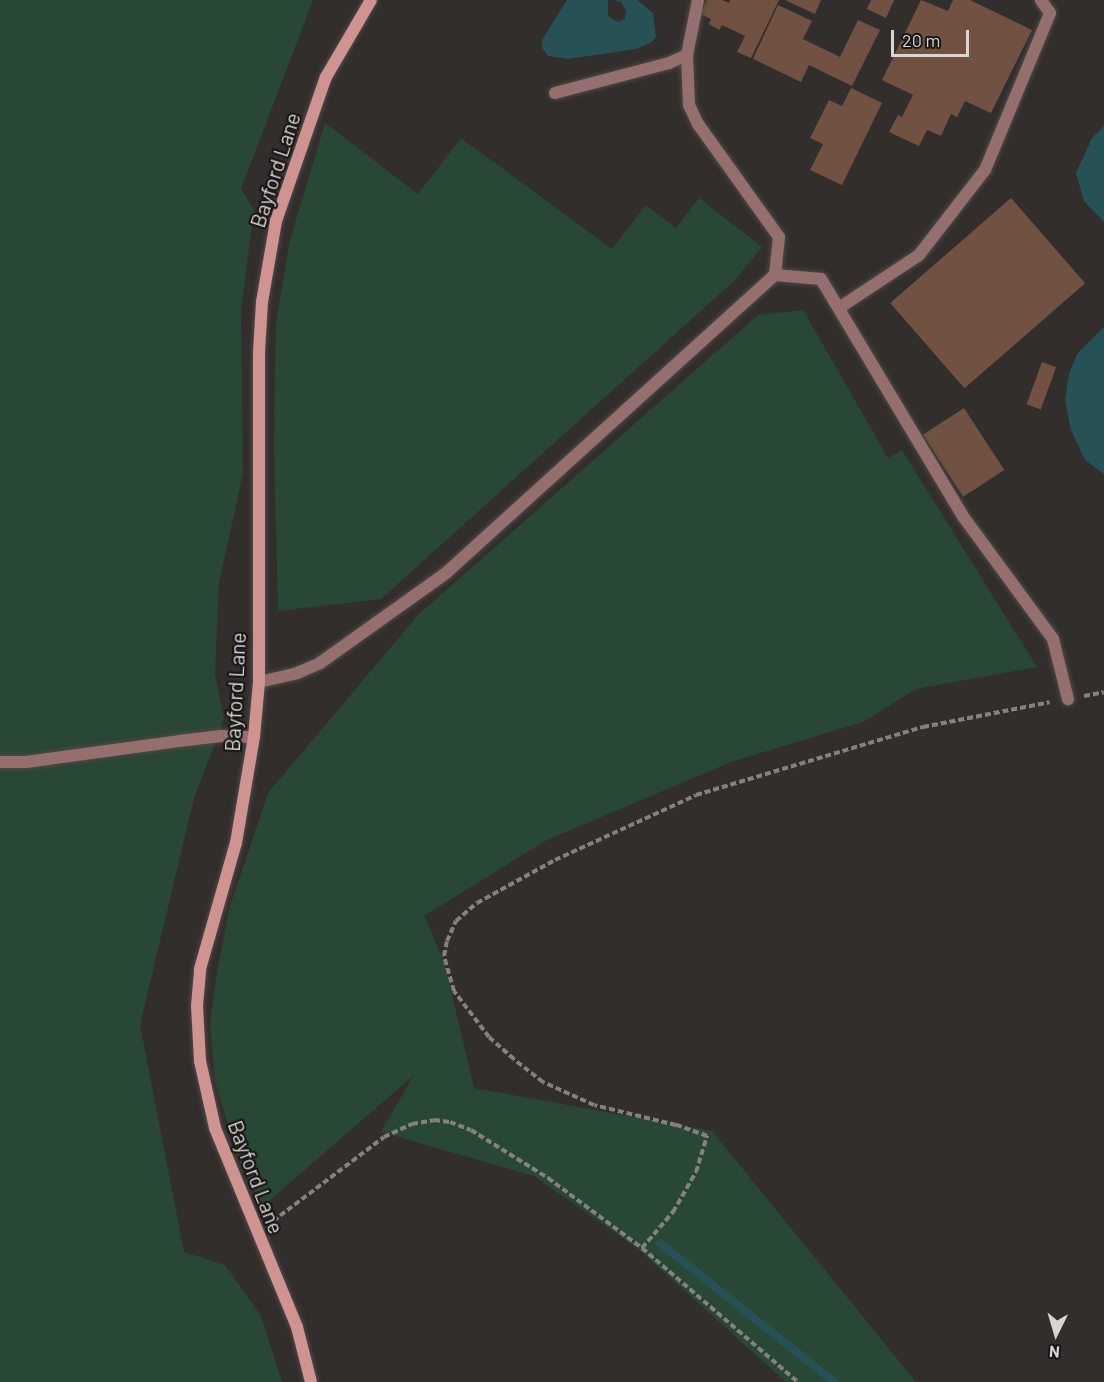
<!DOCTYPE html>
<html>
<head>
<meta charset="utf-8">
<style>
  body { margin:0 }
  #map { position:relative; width:1104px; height:1382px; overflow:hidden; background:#322e2c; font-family:Barlow,sans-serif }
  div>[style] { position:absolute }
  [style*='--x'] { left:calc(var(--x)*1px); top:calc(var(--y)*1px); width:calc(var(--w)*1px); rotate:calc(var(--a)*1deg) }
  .green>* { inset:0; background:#294735 }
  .water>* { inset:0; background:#275255 }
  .stream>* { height:8px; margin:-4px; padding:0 4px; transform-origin:4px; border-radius:4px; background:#275255 }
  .building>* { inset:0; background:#715242; transform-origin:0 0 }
  .path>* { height:4px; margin-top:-2px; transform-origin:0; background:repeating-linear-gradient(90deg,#85817f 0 6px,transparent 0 9px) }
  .roads { filter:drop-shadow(0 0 2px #4d4947) drop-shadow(0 0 2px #4d4947) }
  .lane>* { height:12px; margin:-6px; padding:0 6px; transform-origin:6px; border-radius:6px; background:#956f6d }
  .secondary>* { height:12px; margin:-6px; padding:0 6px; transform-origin:6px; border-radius:6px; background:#cf9390 }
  span { translate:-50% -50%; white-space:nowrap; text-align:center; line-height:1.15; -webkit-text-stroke:4.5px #181615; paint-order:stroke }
  .street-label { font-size:21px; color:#d8d5d3 }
  .north { position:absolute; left:1026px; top:1304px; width:60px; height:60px; -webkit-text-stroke:4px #181615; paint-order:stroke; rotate:185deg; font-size:16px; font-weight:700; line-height:24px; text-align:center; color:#d8d5d3 }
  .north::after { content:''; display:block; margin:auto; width:21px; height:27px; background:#d8d5d3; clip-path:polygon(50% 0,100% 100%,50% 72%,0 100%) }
  .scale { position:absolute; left:891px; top:30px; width:78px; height:27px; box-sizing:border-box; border:3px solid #d8d5d3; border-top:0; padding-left:8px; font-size:18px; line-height:21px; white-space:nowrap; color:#d8d5d3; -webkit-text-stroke:4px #181615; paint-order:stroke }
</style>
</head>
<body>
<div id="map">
  <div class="green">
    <i style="clip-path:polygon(0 0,313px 0,241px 189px,254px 210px,241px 310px,243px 473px,219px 583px,215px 674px,224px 719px,194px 798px,140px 1025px,184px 1252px,225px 1265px,261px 1316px,282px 1382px,0 1382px)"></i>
    <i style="clip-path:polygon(325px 123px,418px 194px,461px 138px,612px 249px,646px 205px,676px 228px,699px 198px,762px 247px,734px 281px,381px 599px,278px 611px,274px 443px,276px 322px,290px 240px)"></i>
    <i style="clip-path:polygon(803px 310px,888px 458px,902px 450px,1037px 667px,916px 689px,863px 722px,731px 762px,545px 841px,424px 916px,444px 961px,474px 1088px,712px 1131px,916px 1382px,786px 1382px,638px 1249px,534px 1176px,381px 1132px,414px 1075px,262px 1207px,236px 1152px,215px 1081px,210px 1024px,217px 972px,229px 909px,268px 793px,418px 615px,758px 315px)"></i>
  </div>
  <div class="water">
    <i style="clip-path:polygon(567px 0,608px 0,608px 16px,618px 22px,625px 19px,626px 11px,621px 2px,613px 0,637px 0,653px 13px,656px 37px,652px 42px,636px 49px,568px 59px,548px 56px,542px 48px,542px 40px)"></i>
    <i style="clip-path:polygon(1104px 126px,1104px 222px,1084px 201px,1076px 173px,1092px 138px)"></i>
    <i style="clip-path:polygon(1104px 327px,1104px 474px,1085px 460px,1071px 430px,1065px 400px,1069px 374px,1077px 354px)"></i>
  </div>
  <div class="stream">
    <i style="--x:660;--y:1243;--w:223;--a:38.6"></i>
  </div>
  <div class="building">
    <i style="clip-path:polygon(707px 0,722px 0,729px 3px,730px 0,779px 0,751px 58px,737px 52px,745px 36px,722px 25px,719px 30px,709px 24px,711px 19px,700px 14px)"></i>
    <i style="clip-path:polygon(785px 0,821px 0,815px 14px)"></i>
    <i style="clip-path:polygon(871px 0,894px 0,886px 18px,867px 9px)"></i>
    <i style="clip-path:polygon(921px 0,948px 11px,953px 0,970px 0,1032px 30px,991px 113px,965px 101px,957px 117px,951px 114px,941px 136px,927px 130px,919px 146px,889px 132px,898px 115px,902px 117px,913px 95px,882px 80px)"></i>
    <i style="clip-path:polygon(778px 5px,812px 21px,803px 39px,840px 57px,858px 20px,880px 30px,852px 86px,809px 65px,801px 82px,753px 59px)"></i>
    <i style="clip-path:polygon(851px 88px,882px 103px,842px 185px,810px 170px,823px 144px,810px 138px,829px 100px,842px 106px)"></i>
    <i style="left:1011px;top:198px;width:113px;height:160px;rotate:49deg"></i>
    <i style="left:1042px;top:362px;width:15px;height:45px;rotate:20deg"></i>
    <i style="left:964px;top:408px;width:74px;height:49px;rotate:57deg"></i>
  </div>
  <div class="path">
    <i style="--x:1084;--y:696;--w:20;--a:-11"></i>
    <i style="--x:273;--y:1221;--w:139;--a:-37.1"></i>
    <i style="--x:384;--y:1137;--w:31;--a:-25"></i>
    <i style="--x:412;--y:1124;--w:22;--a:-10"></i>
    <i style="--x:434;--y:1120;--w:16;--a:7"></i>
    <i style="--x:450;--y:1122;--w:22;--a:21"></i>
    <i style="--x:471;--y:1130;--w:91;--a:31.9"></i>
    <i style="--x:548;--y:1178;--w:117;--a:36.7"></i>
    <i style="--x:642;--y:1248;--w:48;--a:-49.3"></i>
    <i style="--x:673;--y:1212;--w:46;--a:-60.1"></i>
    <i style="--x:696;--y:1172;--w:38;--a:-73"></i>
    <i style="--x:707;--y:1136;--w:33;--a:-160"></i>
    <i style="--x:676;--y:1125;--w:84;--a:-166.3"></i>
    <i style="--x:594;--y:1105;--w:56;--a:-155.7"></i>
    <i style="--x:543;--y:1082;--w:37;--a:-142"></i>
    <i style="--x:514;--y:1059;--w:33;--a:-139"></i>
    <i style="--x:489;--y:1037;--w:58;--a:-127.3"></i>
    <i style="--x:454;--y:991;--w:36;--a:-106"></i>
    <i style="--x:444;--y:956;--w:15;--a:-79"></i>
    <i style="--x:447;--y:941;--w:22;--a:-66"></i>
    <i style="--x:456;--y:921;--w:28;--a:-41"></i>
    <i style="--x:477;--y:903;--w:89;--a:-28.9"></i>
    <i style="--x:555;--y:860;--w:155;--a:-24.7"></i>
    <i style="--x:696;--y:795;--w:237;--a:-16.7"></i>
    <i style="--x:923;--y:727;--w:129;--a:-11.1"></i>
    <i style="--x:642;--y:1248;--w:206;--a:40.7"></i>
  </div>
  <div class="roads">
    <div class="lane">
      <i style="--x:698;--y:0;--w:56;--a:101.3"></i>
      <i style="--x:687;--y:55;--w:50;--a:87.7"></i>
      <i style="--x:689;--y:105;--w:21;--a:65"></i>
      <i style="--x:698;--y:124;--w:139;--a:54.4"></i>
      <i style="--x:779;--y:237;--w:38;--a:96"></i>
      <i style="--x:555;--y:93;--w:118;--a:-14.7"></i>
      <i style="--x:669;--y:63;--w:20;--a:-24"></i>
      <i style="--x:839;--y:308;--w:96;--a:-33.5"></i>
      <i style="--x:919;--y:255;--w:108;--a:-52.2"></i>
      <i style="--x:985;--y:170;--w:170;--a:-67.5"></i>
      <i style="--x:1050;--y:13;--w:16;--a:-125"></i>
      <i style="--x:259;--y:682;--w:39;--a:-13"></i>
      <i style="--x:297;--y:673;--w:25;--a:-23"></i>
      <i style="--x:320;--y:663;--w:155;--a:-35.5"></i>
      <i style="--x:446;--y:573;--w:444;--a:-42.2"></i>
      <i style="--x:775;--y:275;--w:46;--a:5"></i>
      <i style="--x:821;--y:279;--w:275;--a:59.1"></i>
      <i style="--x:962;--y:515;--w:154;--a:53.7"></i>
      <i style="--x:1053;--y:639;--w:62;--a:76"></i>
      <i style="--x:0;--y:762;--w:26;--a:0"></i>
      <i style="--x:26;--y:762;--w:154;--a:-7.8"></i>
      <i style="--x:179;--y:741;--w:42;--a:-6.8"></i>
      <i style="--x:221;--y:736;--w:33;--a:2"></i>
    </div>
    <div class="secondary">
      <i style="--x:311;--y:1382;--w:57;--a:-104.3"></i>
      <i style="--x:297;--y:1327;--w:215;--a:-112.4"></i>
      <i style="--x:215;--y:1128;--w:69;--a:-102.6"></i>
      <i style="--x:200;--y:1061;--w:55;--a:-93.1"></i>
      <i style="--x:197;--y:1006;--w:37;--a:-85"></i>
      <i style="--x:200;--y:969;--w:131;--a:-74.1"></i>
      <i style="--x:236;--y:843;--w:108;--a:-80.4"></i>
      <i style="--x:254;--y:737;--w:55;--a:-84.8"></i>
      <i style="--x:259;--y:682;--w:330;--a:-90"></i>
      <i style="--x:259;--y:352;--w:50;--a:-86.6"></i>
      <i style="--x:262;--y:302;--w:82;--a:-80.2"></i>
      <i style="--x:276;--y:221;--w:152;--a:-70.9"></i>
      <i style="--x:326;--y:77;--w:89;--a:-59.7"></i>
    </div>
  </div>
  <div class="street-label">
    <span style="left:275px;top:170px;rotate:-72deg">Bayford Lane</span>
    <span style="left:235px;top:692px;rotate:-87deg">Bayford Lane</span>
    <span style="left:256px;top:1177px;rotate:69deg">Bayford Lane</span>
  </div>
  <div class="north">N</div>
  <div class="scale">20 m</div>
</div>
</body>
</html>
